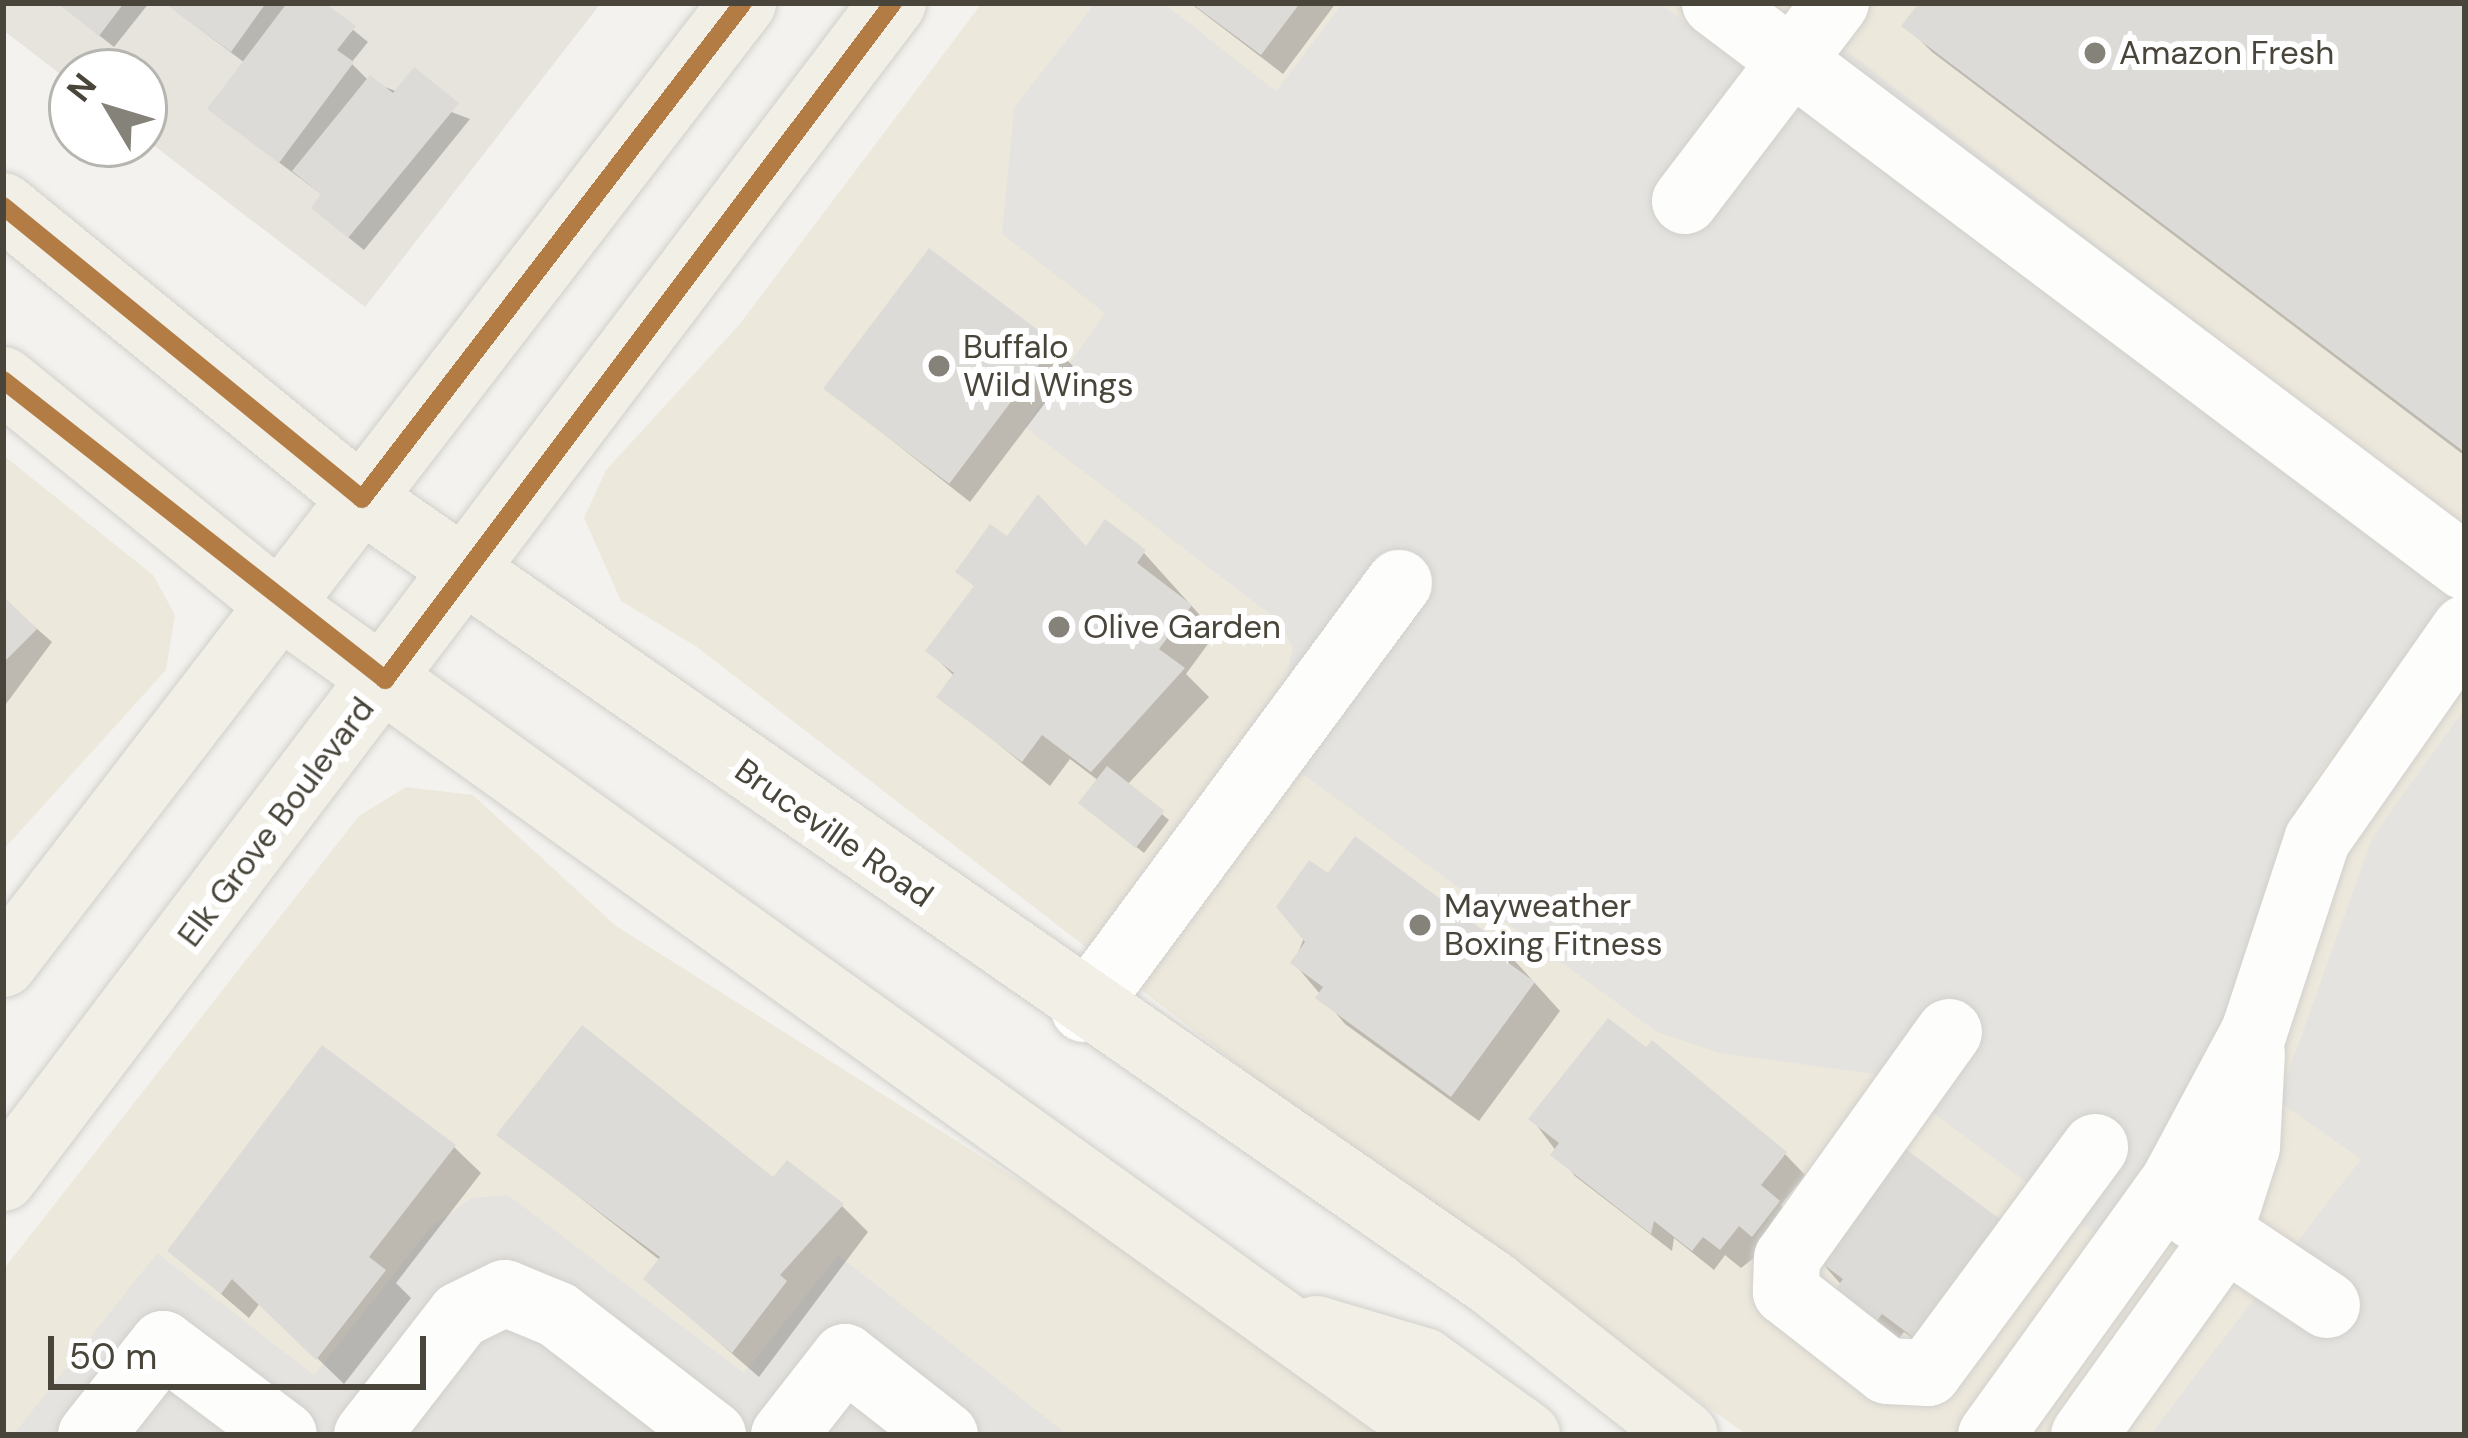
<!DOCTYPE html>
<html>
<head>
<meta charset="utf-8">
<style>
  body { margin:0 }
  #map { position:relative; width:2468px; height:1438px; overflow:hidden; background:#f3f2ee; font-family:"DM Sans",sans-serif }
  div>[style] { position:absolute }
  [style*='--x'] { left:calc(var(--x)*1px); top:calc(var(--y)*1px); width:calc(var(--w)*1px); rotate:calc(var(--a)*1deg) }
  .residential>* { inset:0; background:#e6e4dd }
  .commercial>* { inset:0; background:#ede8dc }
  .parking>* { inset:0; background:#e5e3df }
  .shadow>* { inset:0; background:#0003 }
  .building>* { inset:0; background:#dddbd7; transform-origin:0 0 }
  .roads { filter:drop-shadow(0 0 3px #d1d0cc) drop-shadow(0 0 3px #d1d0cc) }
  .minor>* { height:66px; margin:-33px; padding:0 33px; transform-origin:33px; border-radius:33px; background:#fdfdfc }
  .major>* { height:66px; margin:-33px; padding:0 33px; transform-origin:33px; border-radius:33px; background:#f1efe6 }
  .bus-1>* { height:18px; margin:-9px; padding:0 9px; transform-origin:9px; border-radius:9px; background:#b27c44 }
  .dots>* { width:33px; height:33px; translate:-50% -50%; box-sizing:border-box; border:6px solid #fff; border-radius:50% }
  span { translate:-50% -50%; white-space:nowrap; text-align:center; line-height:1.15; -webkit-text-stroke:12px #fff; paint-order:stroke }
  .poi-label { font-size:33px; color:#49453a }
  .left { translate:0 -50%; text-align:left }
  .street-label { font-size:33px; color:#49453a }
  .frame { position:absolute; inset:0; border:6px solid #49453a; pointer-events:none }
  .north { position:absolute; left:48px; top:48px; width:120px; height:120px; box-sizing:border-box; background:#fff; border:3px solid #b6b5b0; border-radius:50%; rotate:308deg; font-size:33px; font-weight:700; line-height:48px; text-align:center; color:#49453a }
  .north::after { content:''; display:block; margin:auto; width:42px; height:54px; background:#848279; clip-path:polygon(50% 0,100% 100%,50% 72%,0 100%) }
  .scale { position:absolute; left:48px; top:1336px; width:378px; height:54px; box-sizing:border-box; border:6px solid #49453a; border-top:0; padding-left:15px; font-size:36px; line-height:42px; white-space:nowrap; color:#49453a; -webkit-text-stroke:9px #fff; paint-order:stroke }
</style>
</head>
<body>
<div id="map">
  <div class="residential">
    <i style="clip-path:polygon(3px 3px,601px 3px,365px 307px,144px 138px,144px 72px,72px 72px,72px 83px,3px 30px)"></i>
  </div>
  <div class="commercial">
    <i style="clip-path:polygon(982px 3px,2465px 3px,2465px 1435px,1747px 1435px,1323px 1130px,697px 647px,621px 601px,584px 518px,606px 470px,739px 325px)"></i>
    <i style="clip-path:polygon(3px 455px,153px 575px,175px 615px,166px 670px,3px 850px)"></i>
    <i style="clip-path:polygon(406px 787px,473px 795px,616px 926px,1166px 1273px,1378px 1435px,3px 1435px,3px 1270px,359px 816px)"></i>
  </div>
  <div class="parking">
    <i style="clip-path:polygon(1095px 3px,1163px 3px,1276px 91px,1343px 3px,1659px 3px,1771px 87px,1817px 28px,2465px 529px,2465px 583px,2316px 776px,2282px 844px,2192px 1119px,2111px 1245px,1882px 1075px,1719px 1053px,1657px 1032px,1245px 732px,1286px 679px,1293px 648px,1279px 621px,1025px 427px,1105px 313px,1002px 234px,1014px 108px)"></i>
    <i style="clip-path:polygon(2465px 708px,2465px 1435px,2150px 1435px,2361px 1159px,2278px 1101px,2373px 836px)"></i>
    <i style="clip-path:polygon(508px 1195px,744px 1373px,838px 1255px,1068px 1435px,13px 1435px,157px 1253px,314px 1375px,431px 1227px,471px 1198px)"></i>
  </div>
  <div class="shadow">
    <i style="clip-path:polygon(58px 3px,149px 3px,114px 47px)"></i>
    <i style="clip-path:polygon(165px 3px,320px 3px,368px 42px,351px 63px,369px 81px,470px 119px,364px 250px,328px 221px,324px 196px,225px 122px,245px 63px)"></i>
    <i style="clip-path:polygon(1190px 3px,1336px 3px,1283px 74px)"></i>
    <i style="clip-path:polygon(1922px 3px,2465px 3px,2465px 456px,1932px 52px,1905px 25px)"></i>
    <i style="clip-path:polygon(1053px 346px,1073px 366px,970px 502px,827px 389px)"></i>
    <i style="clip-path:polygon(1008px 541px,1144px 553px,1216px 633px,1186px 674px,1209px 697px,1127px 785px,1169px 820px,1144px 853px,1088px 809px,1099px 781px,1070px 759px,1050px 786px,940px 697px,955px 677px,929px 651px,976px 588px,959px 571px)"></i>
    <i style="clip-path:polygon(3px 599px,52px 642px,3px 708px)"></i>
    <i style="clip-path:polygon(1328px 877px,1505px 950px,1560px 1011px,1479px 1121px,1345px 1024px,1294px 963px)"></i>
    <i style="clip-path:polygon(1532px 1119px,1785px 1154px,1805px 1175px,1781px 1205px,1799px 1223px,1741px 1268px,1725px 1255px,1714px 1270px,1674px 1238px,1672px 1251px,1575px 1176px)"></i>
    <i style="clip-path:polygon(500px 1135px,773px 1181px,842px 1206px,868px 1232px,759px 1377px,646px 1279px,661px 1261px)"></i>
    <i style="clip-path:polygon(454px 1147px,481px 1173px,396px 1283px,411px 1298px,344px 1384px,260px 1303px,249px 1318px,171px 1251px)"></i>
    <i style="clip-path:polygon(1816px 1256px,1951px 1367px,1904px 1332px,1894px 1345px)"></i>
  </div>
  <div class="building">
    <i style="clip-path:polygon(58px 3px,124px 3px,99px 36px)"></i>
    <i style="clip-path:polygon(164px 3px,266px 3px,231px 52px)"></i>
    <i style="clip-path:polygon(287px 3px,325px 3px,356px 26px,337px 50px,354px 62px,279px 163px,207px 109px)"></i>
    <i style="clip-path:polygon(1191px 3px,1300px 3px,1261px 55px)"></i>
    <i style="clip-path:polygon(1919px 3px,2465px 3px,2463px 451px,1901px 26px)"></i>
    <i style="clip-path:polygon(414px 67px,459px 103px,348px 238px,311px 208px,321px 194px,292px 171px,370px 75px,393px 93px)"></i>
    <i style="left:929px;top:248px;width:158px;height:176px;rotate:37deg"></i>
    <i style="clip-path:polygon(1038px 494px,1086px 546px,1105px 519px,1146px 550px,1137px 563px,1192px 605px,1159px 649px,1185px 668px,1091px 772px,1042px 735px,1022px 762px,936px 697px,954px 673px,925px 651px,974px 586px,955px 572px,990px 524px,1007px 536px)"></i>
    <i style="clip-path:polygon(3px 596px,37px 629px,3px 663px)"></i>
    <i style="left:1107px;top:766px;width:73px;height:47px;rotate:38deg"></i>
    <i style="clip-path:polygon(1355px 836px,1507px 948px,1500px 957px,1535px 982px,1451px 1097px,1315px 998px,1323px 987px,1290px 963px,1305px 942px,1276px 907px,1309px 860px,1328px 873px)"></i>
    <i style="clip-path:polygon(1608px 1018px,1646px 1047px,1652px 1040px,1787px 1152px,1761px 1185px,1780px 1201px,1752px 1237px,1739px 1226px,1720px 1250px,1703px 1237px,1692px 1251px,1654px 1221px,1651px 1234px,1550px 1155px,1559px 1143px,1528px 1119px)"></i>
    <i style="clip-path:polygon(582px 1025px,773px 1177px,787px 1160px,844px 1204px,780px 1275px,787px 1281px,732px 1353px,643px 1279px,660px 1257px,496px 1135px)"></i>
    <i style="clip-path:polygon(322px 1045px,456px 1145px,369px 1257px,386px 1270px,316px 1360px,232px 1279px,221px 1294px,167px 1251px)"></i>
    <i style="clip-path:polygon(1896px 1142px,2016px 1231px,1929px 1349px,1882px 1314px,1872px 1327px,1831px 1296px,1843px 1279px,1812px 1256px)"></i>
  </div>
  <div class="roads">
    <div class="minor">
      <i style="--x:1715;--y:3;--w:938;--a:36.94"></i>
      <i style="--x:1685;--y:201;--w:249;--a:-52.7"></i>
      <i style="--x:1084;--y:1009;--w:530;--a:-53.52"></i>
      <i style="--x:1949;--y:1032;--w:278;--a:125.6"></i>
      <i style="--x:1787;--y:1258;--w:34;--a:92"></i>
      <i style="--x:1786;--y:1292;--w:128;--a:38"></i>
      <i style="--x:1887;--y:1371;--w:41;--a:2.8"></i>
      <i style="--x:1928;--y:1373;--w:281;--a:-53.5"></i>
      <i style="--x:2183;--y:1209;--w:173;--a:33.7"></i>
      <i style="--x:91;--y:1435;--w:116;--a:-51.6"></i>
      <i style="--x:163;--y:1344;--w:151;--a:36.9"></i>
      <i style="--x:367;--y:1435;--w:152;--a:-52.2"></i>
      <i style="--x:460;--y:1315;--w:50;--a:-26.1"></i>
      <i style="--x:505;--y:1293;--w:57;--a:22.5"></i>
      <i style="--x:558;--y:1315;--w:196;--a:37.7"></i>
      <i style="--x:784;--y:1435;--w:99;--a:-52"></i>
      <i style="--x:845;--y:1357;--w:127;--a:38"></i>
      <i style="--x:1991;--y:1435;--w:311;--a:-54.2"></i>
      <i style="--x:2173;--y:1183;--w:171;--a:-61.8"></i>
      <i style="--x:2254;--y:1032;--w:202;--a:-71.8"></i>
      <i style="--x:2317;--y:840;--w:258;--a:-55"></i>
      <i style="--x:2084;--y:1435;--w:220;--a:-54.4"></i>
      <i style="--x:2212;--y:1256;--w:114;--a:-72.2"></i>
      <i style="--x:2247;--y:1147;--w:94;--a:-87"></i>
    </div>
    <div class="major">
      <i style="--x:3;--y:206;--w:463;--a:39.2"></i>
      <i style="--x:362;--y:499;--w:1377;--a:34.76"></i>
      <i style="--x:1493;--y:1284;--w:244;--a:38.2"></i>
      <i style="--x:3;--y:380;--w:357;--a:39.1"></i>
      <i style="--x:280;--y:605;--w:1424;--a:35.65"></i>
      <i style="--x:3;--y:964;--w:1213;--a:-52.4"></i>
      <i style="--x:3;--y:1178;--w:1474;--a:-52.86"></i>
      <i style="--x:1316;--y:1329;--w:113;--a:16.5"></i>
      <i style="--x:1424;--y:1361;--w:127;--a:35.7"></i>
    </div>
  </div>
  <div class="bus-1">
    <i style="--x:3;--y:206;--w:463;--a:39.2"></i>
    <i style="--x:362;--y:499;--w:625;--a:-52.47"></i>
    <i style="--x:3;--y:380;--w:486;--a:38.1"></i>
    <i style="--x:385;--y:680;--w:846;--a:-53.12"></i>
  </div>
  <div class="dots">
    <i style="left:2095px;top:53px;background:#848279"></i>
    <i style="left:939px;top:366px;background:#848279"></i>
    <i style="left:1059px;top:627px;background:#848279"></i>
    <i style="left:1420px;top:925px;background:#848279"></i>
  </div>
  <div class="poi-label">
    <span class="left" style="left:2119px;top:53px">Amazon Fresh</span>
    <span class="left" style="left:963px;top:366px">Buffalo<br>Wild Wings</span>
    <span class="left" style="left:1083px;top:627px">Olive Garden</span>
    <span class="left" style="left:1444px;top:925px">Mayweather<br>Boxing Fitness</span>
  </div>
  <div class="street-label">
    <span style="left:276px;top:822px;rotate:-53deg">Elk Grove Boulevard</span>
    <span style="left:834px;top:833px;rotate:35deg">Bruceville Road</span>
  </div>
  <div class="frame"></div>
  <div class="north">N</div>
  <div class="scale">50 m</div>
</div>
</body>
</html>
